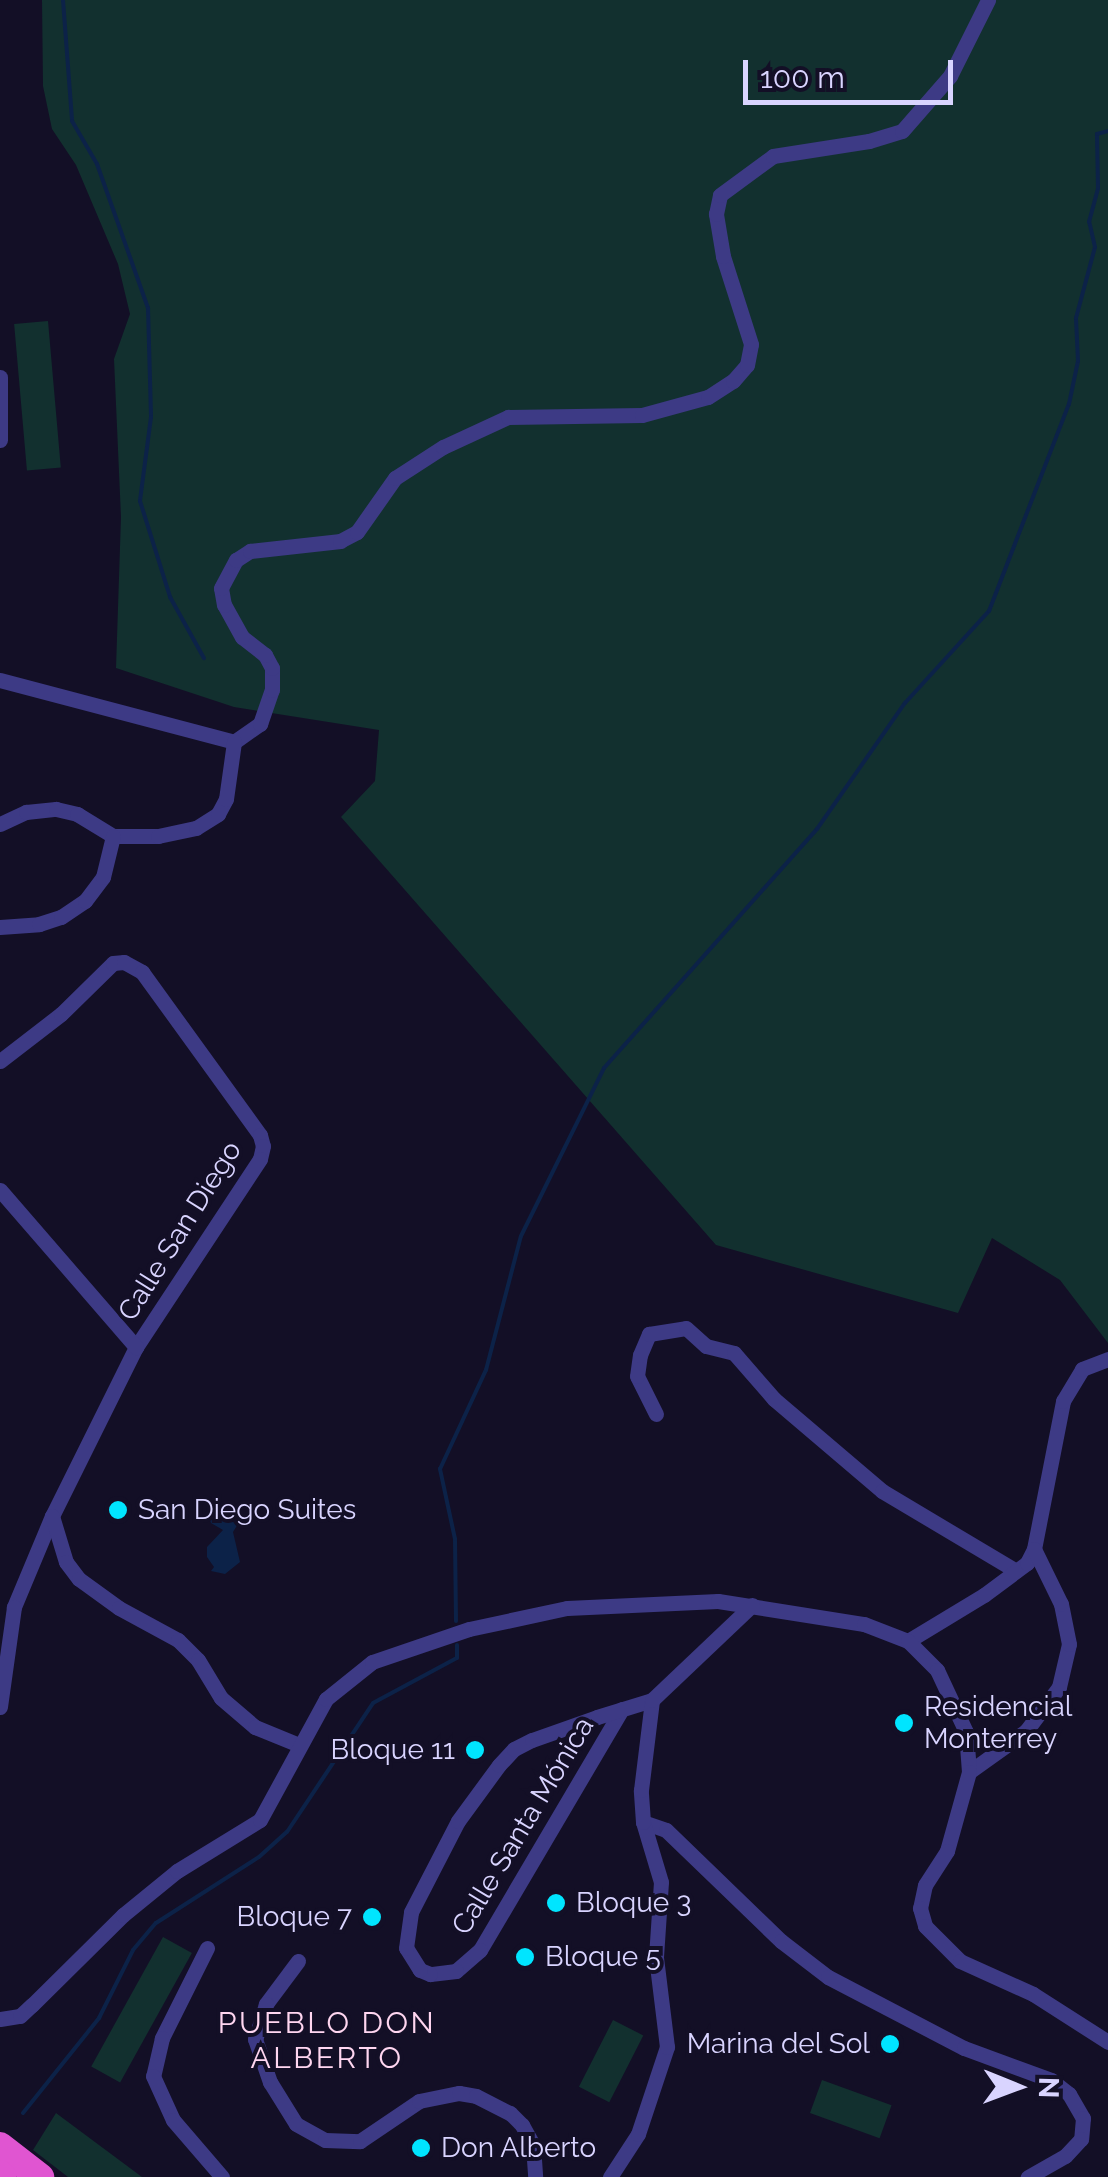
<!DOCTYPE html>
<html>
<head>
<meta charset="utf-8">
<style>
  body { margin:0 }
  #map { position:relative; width:1108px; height:2177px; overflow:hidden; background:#130f26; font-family:Raleway,sans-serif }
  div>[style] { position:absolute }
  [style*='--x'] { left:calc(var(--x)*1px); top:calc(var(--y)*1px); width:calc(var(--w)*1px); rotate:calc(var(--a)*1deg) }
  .green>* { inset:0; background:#12302f; transform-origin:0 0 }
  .water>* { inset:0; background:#0c2248 }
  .stream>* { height:4px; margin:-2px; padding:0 2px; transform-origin:2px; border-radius:2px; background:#0c2248 }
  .minor>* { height:15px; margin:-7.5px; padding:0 7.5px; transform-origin:7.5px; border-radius:7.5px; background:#3d3a85 }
  .trunk>* { height:28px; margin:-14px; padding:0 14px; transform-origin:14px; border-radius:14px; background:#e055d1 }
  .dots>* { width:28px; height:28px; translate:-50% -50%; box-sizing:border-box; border:5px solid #130f26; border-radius:50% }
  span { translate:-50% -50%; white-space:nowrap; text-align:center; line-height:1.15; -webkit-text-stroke:8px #130f26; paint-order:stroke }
  .street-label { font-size:28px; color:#d9d4ff }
  .poi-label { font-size:28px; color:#d9d4ff }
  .left { translate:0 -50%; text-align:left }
  .right { translate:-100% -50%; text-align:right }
  .neighbourhood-label { font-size:30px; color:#ffd6f0; letter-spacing:2.5px }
  .north { position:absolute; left:968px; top:2037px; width:100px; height:100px; -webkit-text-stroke:8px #130f26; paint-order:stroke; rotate:91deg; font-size:28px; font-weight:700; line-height:40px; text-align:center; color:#d9d4ff }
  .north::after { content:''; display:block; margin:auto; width:35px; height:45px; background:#d9d4ff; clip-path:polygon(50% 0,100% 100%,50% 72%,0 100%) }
  .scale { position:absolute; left:743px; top:60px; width:210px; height:45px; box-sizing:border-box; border:5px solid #d9d4ff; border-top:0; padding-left:12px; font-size:30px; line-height:35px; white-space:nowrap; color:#d9d4ff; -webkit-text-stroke:8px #130f26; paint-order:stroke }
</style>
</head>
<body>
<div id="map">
  <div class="green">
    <i style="clip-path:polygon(42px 0,1108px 0,1108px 1343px,1060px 1280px,992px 1238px,958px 1313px,716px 1245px,341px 817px,375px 781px,379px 730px,234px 707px,116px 668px,121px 517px,114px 359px,130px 314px,118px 264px,76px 165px,52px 129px,43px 86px)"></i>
    <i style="left:48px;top:321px;width:147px;height:34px;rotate:85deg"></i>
    <i style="left:163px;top:1937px;width:33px;height:148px;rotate:29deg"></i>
    <i style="left:613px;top:2020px;width:34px;height:75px;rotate:27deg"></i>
    <i style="left:822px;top:2080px;width:74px;height:35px;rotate:20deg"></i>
    <i style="clip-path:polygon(56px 2113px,64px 2119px,142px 2177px,68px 2177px,33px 2150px)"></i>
  </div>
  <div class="water">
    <i style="clip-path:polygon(217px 1498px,241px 1519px,233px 1532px,240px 1562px,225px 1574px,211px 1571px,214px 1567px,207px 1557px,207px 1547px,223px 1530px,211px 1523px,207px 1511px)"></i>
  </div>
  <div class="stream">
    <i style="--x:63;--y:0;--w:121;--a:85.7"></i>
    <i style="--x:72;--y:121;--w:50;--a:59.8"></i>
    <i style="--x:97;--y:164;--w:153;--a:70.5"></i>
    <i style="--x:148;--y:308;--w:109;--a:88.4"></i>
    <i style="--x:151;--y:417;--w:85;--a:97.5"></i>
    <i style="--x:140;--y:501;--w:101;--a:72.6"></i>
    <i style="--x:170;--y:597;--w:70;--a:60.9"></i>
    <i style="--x:456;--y:1621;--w:82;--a:-90.7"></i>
    <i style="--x:455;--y:1539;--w:72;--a:-102.1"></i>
    <i style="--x:440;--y:1469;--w:109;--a:-65.1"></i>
    <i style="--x:486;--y:1370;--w:138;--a:-75.4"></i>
    <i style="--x:521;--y:1236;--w:187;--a:-63.7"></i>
    <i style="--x:604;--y:1068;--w:320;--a:-48.3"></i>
    <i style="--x:817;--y:829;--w:154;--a:-55.1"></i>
    <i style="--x:905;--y:703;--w:125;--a:-47.6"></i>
    <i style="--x:989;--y:611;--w:222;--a:-68.9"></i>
    <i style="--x:1069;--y:404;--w:44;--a:-78.2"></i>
    <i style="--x:1078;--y:361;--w:43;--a:-92.7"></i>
    <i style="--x:1076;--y:318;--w:73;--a:-75"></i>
    <i style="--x:1095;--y:247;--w:26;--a:-103"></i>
    <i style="--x:1089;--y:222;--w:35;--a:-75"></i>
    <i style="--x:1098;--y:188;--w:54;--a:-91.1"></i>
    <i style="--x:1097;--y:134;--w:11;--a:-15"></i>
    <i style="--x:23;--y:2113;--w:122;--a:-51.3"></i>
    <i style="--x:99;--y:2018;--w:76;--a:-63.4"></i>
    <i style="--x:133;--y:1950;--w:35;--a:-50"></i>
    <i style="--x:156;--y:1923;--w:122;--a:-32.7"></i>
    <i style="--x:259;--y:1857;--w:38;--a:-42"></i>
    <i style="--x:287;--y:1832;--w:155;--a:-56.3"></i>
    <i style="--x:373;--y:1703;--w:95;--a:-28.2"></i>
    <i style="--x:457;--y:1658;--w:13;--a:-90"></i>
  </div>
  <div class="minor">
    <i style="--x:0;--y:377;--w:63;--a:90"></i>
    <i style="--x:0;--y:680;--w:242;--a:14.8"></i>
    <i style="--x:234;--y:742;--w:32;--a:-35"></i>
    <i style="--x:260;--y:724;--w:36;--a:-71"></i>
    <i style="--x:272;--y:690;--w:22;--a:-90"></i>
    <i style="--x:272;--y:668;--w:15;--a:-118"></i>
    <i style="--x:265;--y:655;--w:29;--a:-142"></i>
    <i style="--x:242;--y:637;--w:37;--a:-119"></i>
    <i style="--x:224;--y:605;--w:17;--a:-100"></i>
    <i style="--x:221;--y:588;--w:32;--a:-62"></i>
    <i style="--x:236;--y:560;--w:17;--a:-33"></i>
    <i style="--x:250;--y:551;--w:91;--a:-6.3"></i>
    <i style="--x:340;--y:541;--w:19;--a:-28"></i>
    <i style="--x:357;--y:532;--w:66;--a:-54.9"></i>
    <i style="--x:395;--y:478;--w:57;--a:-32.9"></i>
    <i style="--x:443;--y:447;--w:72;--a:-24.8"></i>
    <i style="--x:508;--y:417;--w:134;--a:-0.9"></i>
    <i style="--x:642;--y:415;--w:68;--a:-15.3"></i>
    <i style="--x:708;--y:397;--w:30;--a:-33"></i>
    <i style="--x:733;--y:381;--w:21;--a:-49"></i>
    <i style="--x:747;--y:365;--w:21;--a:-79"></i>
    <i style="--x:751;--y:344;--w:92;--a:-107.7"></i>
    <i style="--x:723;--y:256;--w:43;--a:-99.5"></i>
    <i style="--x:716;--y:214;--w:19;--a:-78"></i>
    <i style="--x:720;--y:195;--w:66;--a:-36.3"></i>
    <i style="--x:773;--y:156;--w:97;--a:-8.9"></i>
    <i style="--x:869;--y:141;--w:34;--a:-17"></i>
    <i style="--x:902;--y:131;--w:73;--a:-48.9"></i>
    <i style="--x:950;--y:76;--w:85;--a:-63.4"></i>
    <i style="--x:0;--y:824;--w:29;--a:-25"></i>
    <i style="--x:26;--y:812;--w:30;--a:-6"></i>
    <i style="--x:56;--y:809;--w:22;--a:13"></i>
    <i style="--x:77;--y:814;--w:42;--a:31.4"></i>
    <i style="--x:113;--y:836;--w:45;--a:0"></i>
    <i style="--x:158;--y:836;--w:39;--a:-12"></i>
    <i style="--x:196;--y:828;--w:26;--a:-32"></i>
    <i style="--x:218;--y:814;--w:17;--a:-62"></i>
    <i style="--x:226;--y:799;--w:58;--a:-82"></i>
    <i style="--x:0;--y:927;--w:39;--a:-4"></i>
    <i style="--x:39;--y:924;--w:23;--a:-18"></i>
    <i style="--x:61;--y:917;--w:29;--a:-34"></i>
    <i style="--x:85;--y:901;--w:30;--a:-53"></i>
    <i style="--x:103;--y:877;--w:42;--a:-76.3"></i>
    <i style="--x:0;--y:1061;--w:77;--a:-37.6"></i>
    <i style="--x:61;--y:1014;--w:73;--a:-44.4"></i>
    <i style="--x:113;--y:963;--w:11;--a:-5"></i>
    <i style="--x:124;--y:962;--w:21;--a:29"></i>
    <i style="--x:142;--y:972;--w:201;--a:54.1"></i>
    <i style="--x:260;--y:1135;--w:11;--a:75"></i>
    <i style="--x:263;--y:1146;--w:13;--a:103"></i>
    <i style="--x:260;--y:1159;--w:225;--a:123.4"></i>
    <i style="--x:136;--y:1347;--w:189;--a:116.4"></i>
    <i style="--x:52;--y:1516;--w:99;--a:112.7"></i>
    <i style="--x:14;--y:1607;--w:101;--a:98"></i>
    <i style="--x:0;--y:1190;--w:208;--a:49.1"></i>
    <i style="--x:656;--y:1414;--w:42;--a:-116.6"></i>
    <i style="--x:637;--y:1376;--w:21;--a:-82"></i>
    <i style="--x:640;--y:1355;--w:23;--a:-67"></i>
    <i style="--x:649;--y:1334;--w:37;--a:-9"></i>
    <i style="--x:686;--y:1328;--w:27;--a:42"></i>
    <i style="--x:706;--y:1346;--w:29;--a:14"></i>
    <i style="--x:734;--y:1353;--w:61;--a:49"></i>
    <i style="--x:774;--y:1399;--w:142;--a:40.4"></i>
    <i style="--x:882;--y:1491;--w:156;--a:30.8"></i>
    <i style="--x:52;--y:1516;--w:48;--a:73.1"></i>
    <i style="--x:66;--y:1562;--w:21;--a:53"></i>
    <i style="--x:79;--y:1579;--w:49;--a:35.9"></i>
    <i style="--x:119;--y:1608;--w:67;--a:28.5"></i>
    <i style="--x:178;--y:1640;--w:28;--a:45"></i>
    <i style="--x:198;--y:1660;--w:44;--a:58.8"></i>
    <i style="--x:221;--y:1698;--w:45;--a:40.5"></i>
    <i style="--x:255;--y:1727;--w:48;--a:22.2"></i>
    <i style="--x:908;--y:1641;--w:89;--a:-31.2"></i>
    <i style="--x:984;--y:1595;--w:54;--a:-36.7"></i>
    <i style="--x:1027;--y:1563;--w:16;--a:-63"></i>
    <i style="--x:1034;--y:1549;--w:151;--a:-78.9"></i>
    <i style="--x:1063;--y:1401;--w:37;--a:-59"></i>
    <i style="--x:1082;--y:1369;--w:28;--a:-21"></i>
    <i style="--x:622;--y:1709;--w:280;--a:120.5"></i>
    <i style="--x:480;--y:1950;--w:32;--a:139"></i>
    <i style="--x:456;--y:1971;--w:26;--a:173"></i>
    <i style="--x:430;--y:1974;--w:11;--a:-158"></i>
    <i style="--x:420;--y:1970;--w:26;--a:-122"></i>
    <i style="--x:406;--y:1948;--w:36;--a:-82"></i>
    <i style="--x:411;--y:1912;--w:102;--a:-62.7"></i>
    <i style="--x:458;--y:1821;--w:69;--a:-53.8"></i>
    <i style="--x:499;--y:1765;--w:22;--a:-47"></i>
    <i style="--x:514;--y:1749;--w:20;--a:-27"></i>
    <i style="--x:532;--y:1740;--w:69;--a:-19.5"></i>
    <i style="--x:597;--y:1717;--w:58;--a:-17.2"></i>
    <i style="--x:969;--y:1772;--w:70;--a:-35.7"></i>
    <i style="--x:1026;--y:1731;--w:55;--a:-53.1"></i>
    <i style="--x:1059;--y:1687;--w:44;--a:-76.9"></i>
    <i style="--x:1069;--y:1644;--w:41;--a:-101.3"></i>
    <i style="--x:1061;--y:1604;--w:61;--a:-116.1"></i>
    <i style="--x:643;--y:1822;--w:24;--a:19"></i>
    <i style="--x:666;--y:1830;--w:160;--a:44"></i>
    <i style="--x:781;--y:1941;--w:59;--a:37.5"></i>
    <i style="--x:828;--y:1977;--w:153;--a:27.6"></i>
    <i style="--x:964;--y:2048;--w:93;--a:20.2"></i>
    <i style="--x:1051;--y:2080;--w:23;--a:38"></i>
    <i style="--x:1069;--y:2094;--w:28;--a:60"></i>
    <i style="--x:1083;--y:2118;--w:21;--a:95"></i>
    <i style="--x:1081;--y:2139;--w:23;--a:133"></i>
    <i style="--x:1065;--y:2156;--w:43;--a:150.4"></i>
    <i style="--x:207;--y:1948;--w:101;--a:116.6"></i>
    <i style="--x:162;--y:2038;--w:39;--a:103"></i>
    <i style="--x:153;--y:2076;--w:48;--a:65.6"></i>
    <i style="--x:173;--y:2120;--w:75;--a:49.3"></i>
    <i style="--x:298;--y:1961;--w:54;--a:126.7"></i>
    <i style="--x:266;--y:2004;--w:37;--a:107"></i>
    <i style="--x:255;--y:2039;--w:46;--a:70.8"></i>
    <i style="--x:270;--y:2082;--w:49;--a:58.2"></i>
    <i style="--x:296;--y:2124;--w:33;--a:29"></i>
    <i style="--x:325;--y:2140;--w:35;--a:2"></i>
    <i style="--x:360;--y:2141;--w:71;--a:-34.1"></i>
    <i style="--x:419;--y:2101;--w:41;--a:-11.3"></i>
    <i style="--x:459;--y:2093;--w:17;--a:10"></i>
    <i style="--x:476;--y:2096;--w:38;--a:27"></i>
    <i style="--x:510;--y:2113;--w:17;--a:45"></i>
    <i style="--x:522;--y:2125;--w:23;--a:61"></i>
    <i style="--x:533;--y:2145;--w:32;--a:86"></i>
    <i style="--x:0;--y:2019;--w:20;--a:-9"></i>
    <i style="--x:20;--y:2016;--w:16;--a:-43"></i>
    <i style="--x:32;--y:2005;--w:128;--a:-44.7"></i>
    <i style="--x:123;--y:1915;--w:70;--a:-39.2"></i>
    <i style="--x:177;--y:1871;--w:97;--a:-31.6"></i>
    <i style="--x:260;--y:1820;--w:138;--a:-61.4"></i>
    <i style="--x:326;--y:1699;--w:59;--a:-38.8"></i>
    <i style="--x:372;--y:1662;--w:102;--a:-18.8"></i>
    <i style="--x:469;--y:1629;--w:100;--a:-12.1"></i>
    <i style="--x:567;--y:1608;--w:151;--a:-2.7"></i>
    <i style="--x:718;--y:1601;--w:148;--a:9"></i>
    <i style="--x:864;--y:1624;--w:47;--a:21.1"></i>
    <i style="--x:908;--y:1641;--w:41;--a:45"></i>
    <i style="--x:937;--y:1670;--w:68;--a:64.9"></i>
    <i style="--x:966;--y:1732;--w:40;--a:85.7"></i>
    <i style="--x:969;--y:1772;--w:82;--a:105.6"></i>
    <i style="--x:947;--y:1851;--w:40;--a:122.9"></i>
    <i style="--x:925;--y:1885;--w:24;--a:102"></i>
    <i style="--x:920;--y:1908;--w:19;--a:74"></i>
    <i style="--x:925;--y:1926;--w:49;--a:45"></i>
    <i style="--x:960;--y:1961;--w:80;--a:24.3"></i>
    <i style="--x:1033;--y:1994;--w:89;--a:32.6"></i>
    <i style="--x:610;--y:2177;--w:51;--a:-56.9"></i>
    <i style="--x:638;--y:2134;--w:92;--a:-71.6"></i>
    <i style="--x:667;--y:2047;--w:91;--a:-97"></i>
    <i style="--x:656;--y:1957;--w:75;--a:-86.2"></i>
    <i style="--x:661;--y:1882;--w:63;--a:-106.7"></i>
    <i style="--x:643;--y:1822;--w:32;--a:-94"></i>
    <i style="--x:641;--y:1790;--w:91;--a:-83"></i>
    <i style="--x:652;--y:1700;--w:138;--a:-43.5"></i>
  </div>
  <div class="trunk">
    <i style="--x:0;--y:2146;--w:51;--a:37.8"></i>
    <i style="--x:0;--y:2174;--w:4;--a:45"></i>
  </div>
  <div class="dots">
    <i style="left:118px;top:1510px;background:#00e5ff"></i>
    <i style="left:904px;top:1723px;background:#00e5ff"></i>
    <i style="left:475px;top:1750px;background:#00e5ff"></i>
    <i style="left:556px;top:1903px;background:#00e5ff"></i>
    <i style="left:372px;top:1917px;background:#00e5ff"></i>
    <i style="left:525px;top:1957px;background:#00e5ff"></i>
    <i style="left:890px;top:2044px;background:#00e5ff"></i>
    <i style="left:421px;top:2148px;background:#00e5ff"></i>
  </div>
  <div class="street-label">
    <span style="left:180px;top:1231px;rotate:-58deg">Calle San Diego</span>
    <span style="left:523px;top:1826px;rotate:-59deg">Calle Santa Mónica</span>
  </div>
  <div class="poi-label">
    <span class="left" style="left:138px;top:1510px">San Diego Suites</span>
    <span class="left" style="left:924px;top:1723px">Residencial<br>Monterrey</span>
    <span class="right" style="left:455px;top:1750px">Bloque 11</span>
    <span class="left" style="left:576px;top:1903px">Bloque 3</span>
    <span class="right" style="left:352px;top:1917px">Bloque 7</span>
    <span class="left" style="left:545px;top:1957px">Bloque 5</span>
    <span class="right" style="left:870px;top:2044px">Marina del Sol</span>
    <span class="left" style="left:441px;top:2148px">Don Alberto</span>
  </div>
  <div class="neighbourhood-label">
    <span style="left:327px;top:2040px">PUEBLO DON<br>ALBERTO</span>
  </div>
  <div class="north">N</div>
  <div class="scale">100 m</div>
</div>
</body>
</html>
